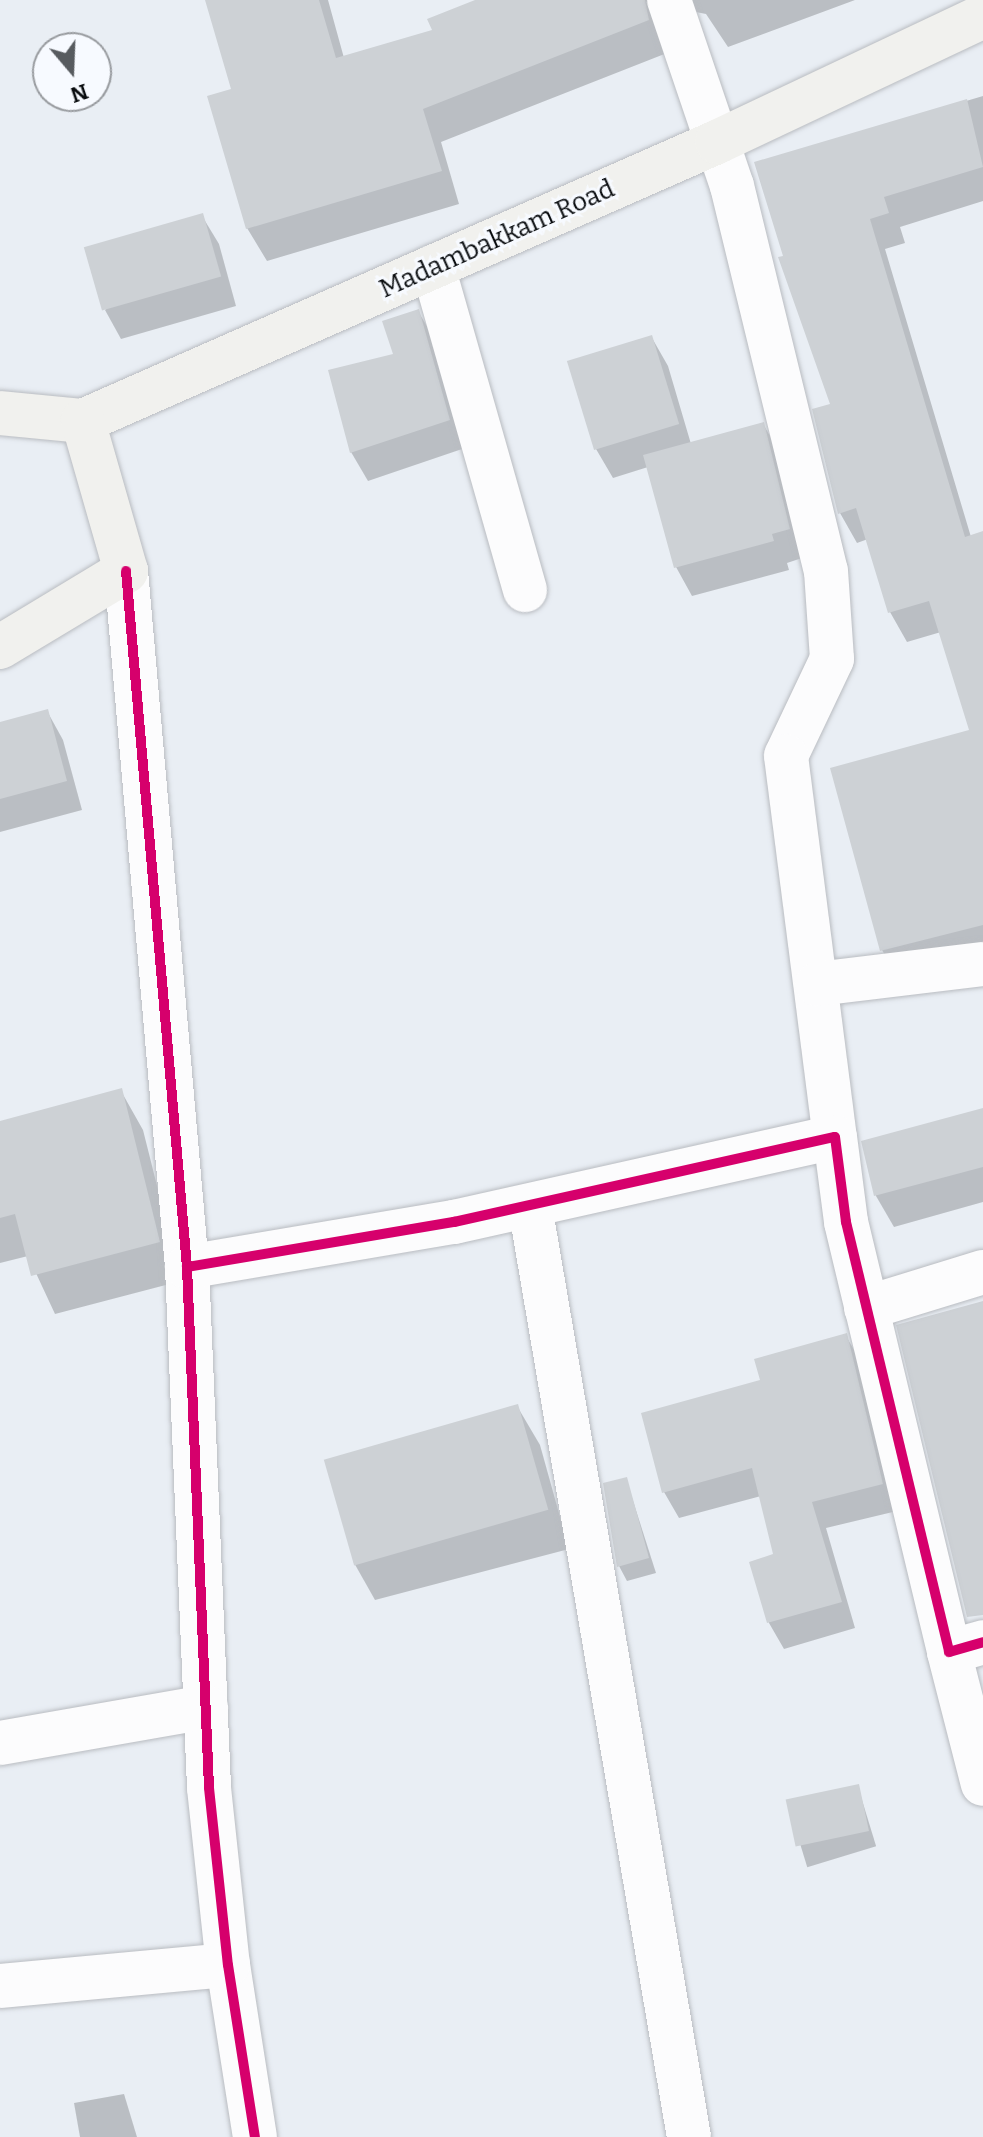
<!DOCTYPE html>
<html>
<head>
<meta charset="utf-8">
<style>
  body { margin:0 }
  #map { position:relative; width:983px; height:2137px; overflow:hidden; background:#e9eef4; font-family:Bitter,serif }
  div>[style] { position:absolute }
  [style*='--x'] { left:calc(var(--x)*1px); top:calc(var(--y)*1px); width:calc(var(--w)*1px); rotate:calc(var(--a)*1deg) }
  .shadow>* { inset:0; background:#0003; transform-origin:0 0 }
  .building>* { inset:0; background:#cdd1d5; transform-origin:0 0 }
  .roads { filter:drop-shadow(0 0 2px #b9bcc1) drop-shadow(0 0 2px #b9bcc1) }
  .street>* { height:44px; margin:-22px; padding:0 22px; transform-origin:22px; border-radius:22px; background:#fcfcfd }
  .secondary>* { height:44px; margin:-22px; padding:0 22px; transform-origin:22px; border-radius:22px; background:#f1f1ee }
  .cycleway>* { height:10px; margin:-5px; padding:0 5px; transform-origin:5px; border-radius:5px; background:#d6006c }
  span { translate:-50% -50%; white-space:nowrap; text-align:center; line-height:1.15; -webkit-text-stroke:6px #f7faff; paint-order:stroke }
  .street-label { font-size:26px; color:#090c0f }
  .north { position:absolute; left:32px; top:32px; width:80px; height:80px; box-sizing:border-box; background:#f7faff; border:2px solid #989b9f; border-radius:50%; rotate:161deg; font-size:22px; font-weight:700; line-height:32px; text-align:center; color:#090c0f }
  .north::after { content:''; display:block; margin:auto; width:28px; height:36px; background:#575b5f; clip-path:polygon(50% 0,100% 100%,50% 72%,0 100%) }
</style>
</head>
<body>
<div id="map">
  <div class="shadow">
    <i style="clip-path:polygon(207px 0,328px 0,344px 58px,434px 31px,483px 0,855px 0,728px 47px,706px 14px,680px 9px,667px 53px,441px 142px,459px 204px,267px 261px,247px 228px,234px 91px)"></i>
    <i style="clip-path:polygon(983px 96px,983px 201px,900px 227px,905px 243px,885px 249px,971px 537px,983px 533px,983px 683px,941px 632px,907px 642px,890px 612px,868px 539px,857px 543px,840px 513px,832px 406px,757px 163px)"></i>
    <i style="clip-path:polygon(202px 216px,219px 244px,236px 306px,121px 339px,105px 310px)"></i>
    <i style="clip-path:polygon(418px 311px,435px 340px,465px 448px,368px 481px,351px 452px)"></i>
    <i style="clip-path:polygon(652px 338px,668px 366px,691px 444px,763px 424px,780px 453px,805px 557px,787px 563px,789px 570px,692px 596px,676px 567px,648px 467px,613px 478px,596px 449px)"></i>
    <i style="clip-path:polygon(47px 711px,63px 740px,82px 810px,0 832px,0 724px)"></i>
    <i style="clip-path:polygon(983px 729px,983px 966px,904px 988px,882px 950px)"></i>
    <i style="clip-path:polygon(121px 1091px,143px 1130px,181px 1281px,55px 1314px,28px 1256px,0 1263px,0 1123px)"></i>
    <i style="clip-path:polygon(983px 1110px,983px 1202px,894px 1227px,876px 1196px,863px 1143px)"></i>
    <i style="clip-path:polygon(846px 1336px,861px 1362px,897px 1511px,826px 1528px,855px 1628px,784px 1649px,769px 1623px,751px 1563px,775px 1556px,761px 1496px,679px 1518px,664px 1492px,762px 1382px)"></i>
    <i style="clip-path:polygon(517px 1406px,540px 1445px,569px 1549px,375px 1600px,353px 1561px)"></i>
    <i style="clip-path:polygon(626px 1479px,656px 1573px,627px 1581px,619px 1566px)"></i>
    <i style="left:858px;top:1787px;width:62px;height:72px;rotate:73deg"></i>
    <i style="clip-path:polygon(124px 2094px,137px 2137px,80px 2137px,74px 2103px)"></i>
  </div>
  <div class="building">
    <i style="clip-path:polygon(205px 0,319px 0,336px 58px,432px 30px,427px 19px,475px 0,645px 0,649px 20px,423px 109px,442px 171px,246px 229px,207px 96px,231px 89px)"></i>
    <i style="clip-path:polygon(967px 99px,983px 167px,884px 197px,889px 213px,870px 219px,965px 537px,983px 531px,983px 925px,880px 951px,830px 768px,969px 730px,929px 601px,888px 613px,856px 508px,838px 514px,812px 409px,830px 404px,778px 257px,783px 256px,754px 162px)"></i>
    <i style="left:203px;top:213px;width:66px;height:124px;rotate:74deg"></i>
    <i style="clip-path:polygon(419px 309px,450px 420px,350px 453px,328px 370px,393px 354px,382px 321px)"></i>
    <i style="left:652px;top:335px;width:93px;height:89px;rotate:73deg"></i>
    <i style="clip-path:polygon(764px 422px,790px 529px,772px 534px,774px 541px,674px 568px,643px 455px)"></i>
    <i style="clip-path:polygon(48px 709px,67px 781px,0 799px,0 722px)"></i>
    <i style="clip-path:polygon(122px 1088px,160px 1242px,31px 1276px,15px 1214px,0 1218px,0 1121px)"></i>
    <i style="clip-path:polygon(983px 1108px,983px 1167px,874px 1196px,861px 1141px)"></i>
    <i style="clip-path:polygon(983px 1301px,983px 1615px,967px 1617px,896px 1325px)"></i>
    <i style="clip-path:polygon(847px 1333px,883px 1484px,812px 1502px,842px 1602px,767px 1623px,749px 1562px,773px 1554px,752px 1468px,662px 1493px,641px 1413px,760px 1380px,754px 1359px)"></i>
    <i style="left:518px;top:1404px;width:110px;height:202px;rotate:74deg"></i>
    <i style="clip-path:polygon(627px 1477px,649px 1558px,617px 1567px,603px 1483px)"></i>
    <i style="left:859px;top:1784px;width:48px;height:75px;rotate:78deg"></i>
  </div>
  <div class="roads">
    <div class="street">
      <i style="--x:669;--y:0;--w:196;--a:71.3"></i>
      <i style="--x:732;--y:186;--w:396;--a:76.3"></i>
      <i style="--x:826;--y:571;--w:88;--a:86.1"></i>
      <i style="--x:832;--y:659;--w:107;--a:115.4"></i>
      <i style="--x:786;--y:756;--w:384;--a:82.7"></i>
      <i style="--x:433;--y:267;--w:336;--a:74.1"></i>
      <i style="--x:126;--y:571;--w:699;--a:84.99"></i>
      <i style="--x:187;--y:1267;--w:521;--a:87.58"></i>
      <i style="--x:209;--y:1788;--w:178;--a:83.9"></i>
      <i style="--x:228;--y:1965;--w:174;--a:81.1"></i>
      <i style="--x:817;--y:984;--w:167;--a:-6.9"></i>
      <i style="--x:530;--y:1206;--w:944;--a:80.31"></i>
      <i style="--x:187;--y:1267;--w:271;--a:-9.6"></i>
      <i style="--x:454;--y:1222;--w:390;--a:-12.6"></i>
      <i style="--x:835;--y:1137;--w:86;--a:82.6"></i>
      <i style="--x:846;--y:1222;--w:442;--a:76.5"></i>
      <i style="--x:949;--y:1652;--w:35;--a:-16"></i>
      <i style="--x:866;--y:1308;--w:122;--a:-17.1"></i>
      <i style="--x:949;--y:1652;--w:136;--a:75.6"></i>
      <i style="--x:0;--y:1743;--w:209;--a:-9.9"></i>
      <i style="--x:0;--y:1986;--w:229;--a:-5.3"></i>
    </div>
    <div class="secondary">
      <i style="--x:0;--y:413;--w:83;--a:5.5"></i>
      <i style="--x:83;--y:421;--w:693;--a:-23.75"></i>
      <i style="--x:717;--y:142;--w:294;--a:-25.3"></i>
      <i style="--x:0;--y:647;--w:147;--a:-31.1"></i>
      <i style="--x:126;--y:571;--w:156;--a:-106"></i>
    </div>
  </div>
  <div class="cycleway">
    <i style="--x:126;--y:571;--w:699;--a:84.99"></i>
    <i style="--x:187;--y:1267;--w:521;--a:87.58"></i>
    <i style="--x:209;--y:1788;--w:178;--a:83.9"></i>
    <i style="--x:228;--y:1965;--w:174;--a:81.1"></i>
    <i style="--x:187;--y:1267;--w:271;--a:-9.6"></i>
    <i style="--x:454;--y:1222;--w:390;--a:-12.6"></i>
    <i style="--x:835;--y:1137;--w:86;--a:82.6"></i>
    <i style="--x:846;--y:1222;--w:442;--a:76.5"></i>
    <i style="--x:949;--y:1652;--w:35;--a:-16"></i>
  </div>
  <div class="street-label">
    <span style="left:497px;top:239px;rotate:-24deg">Madambakkam Road</span>
  </div>
  <div class="north">N</div>
</div>
</body>
</html>
